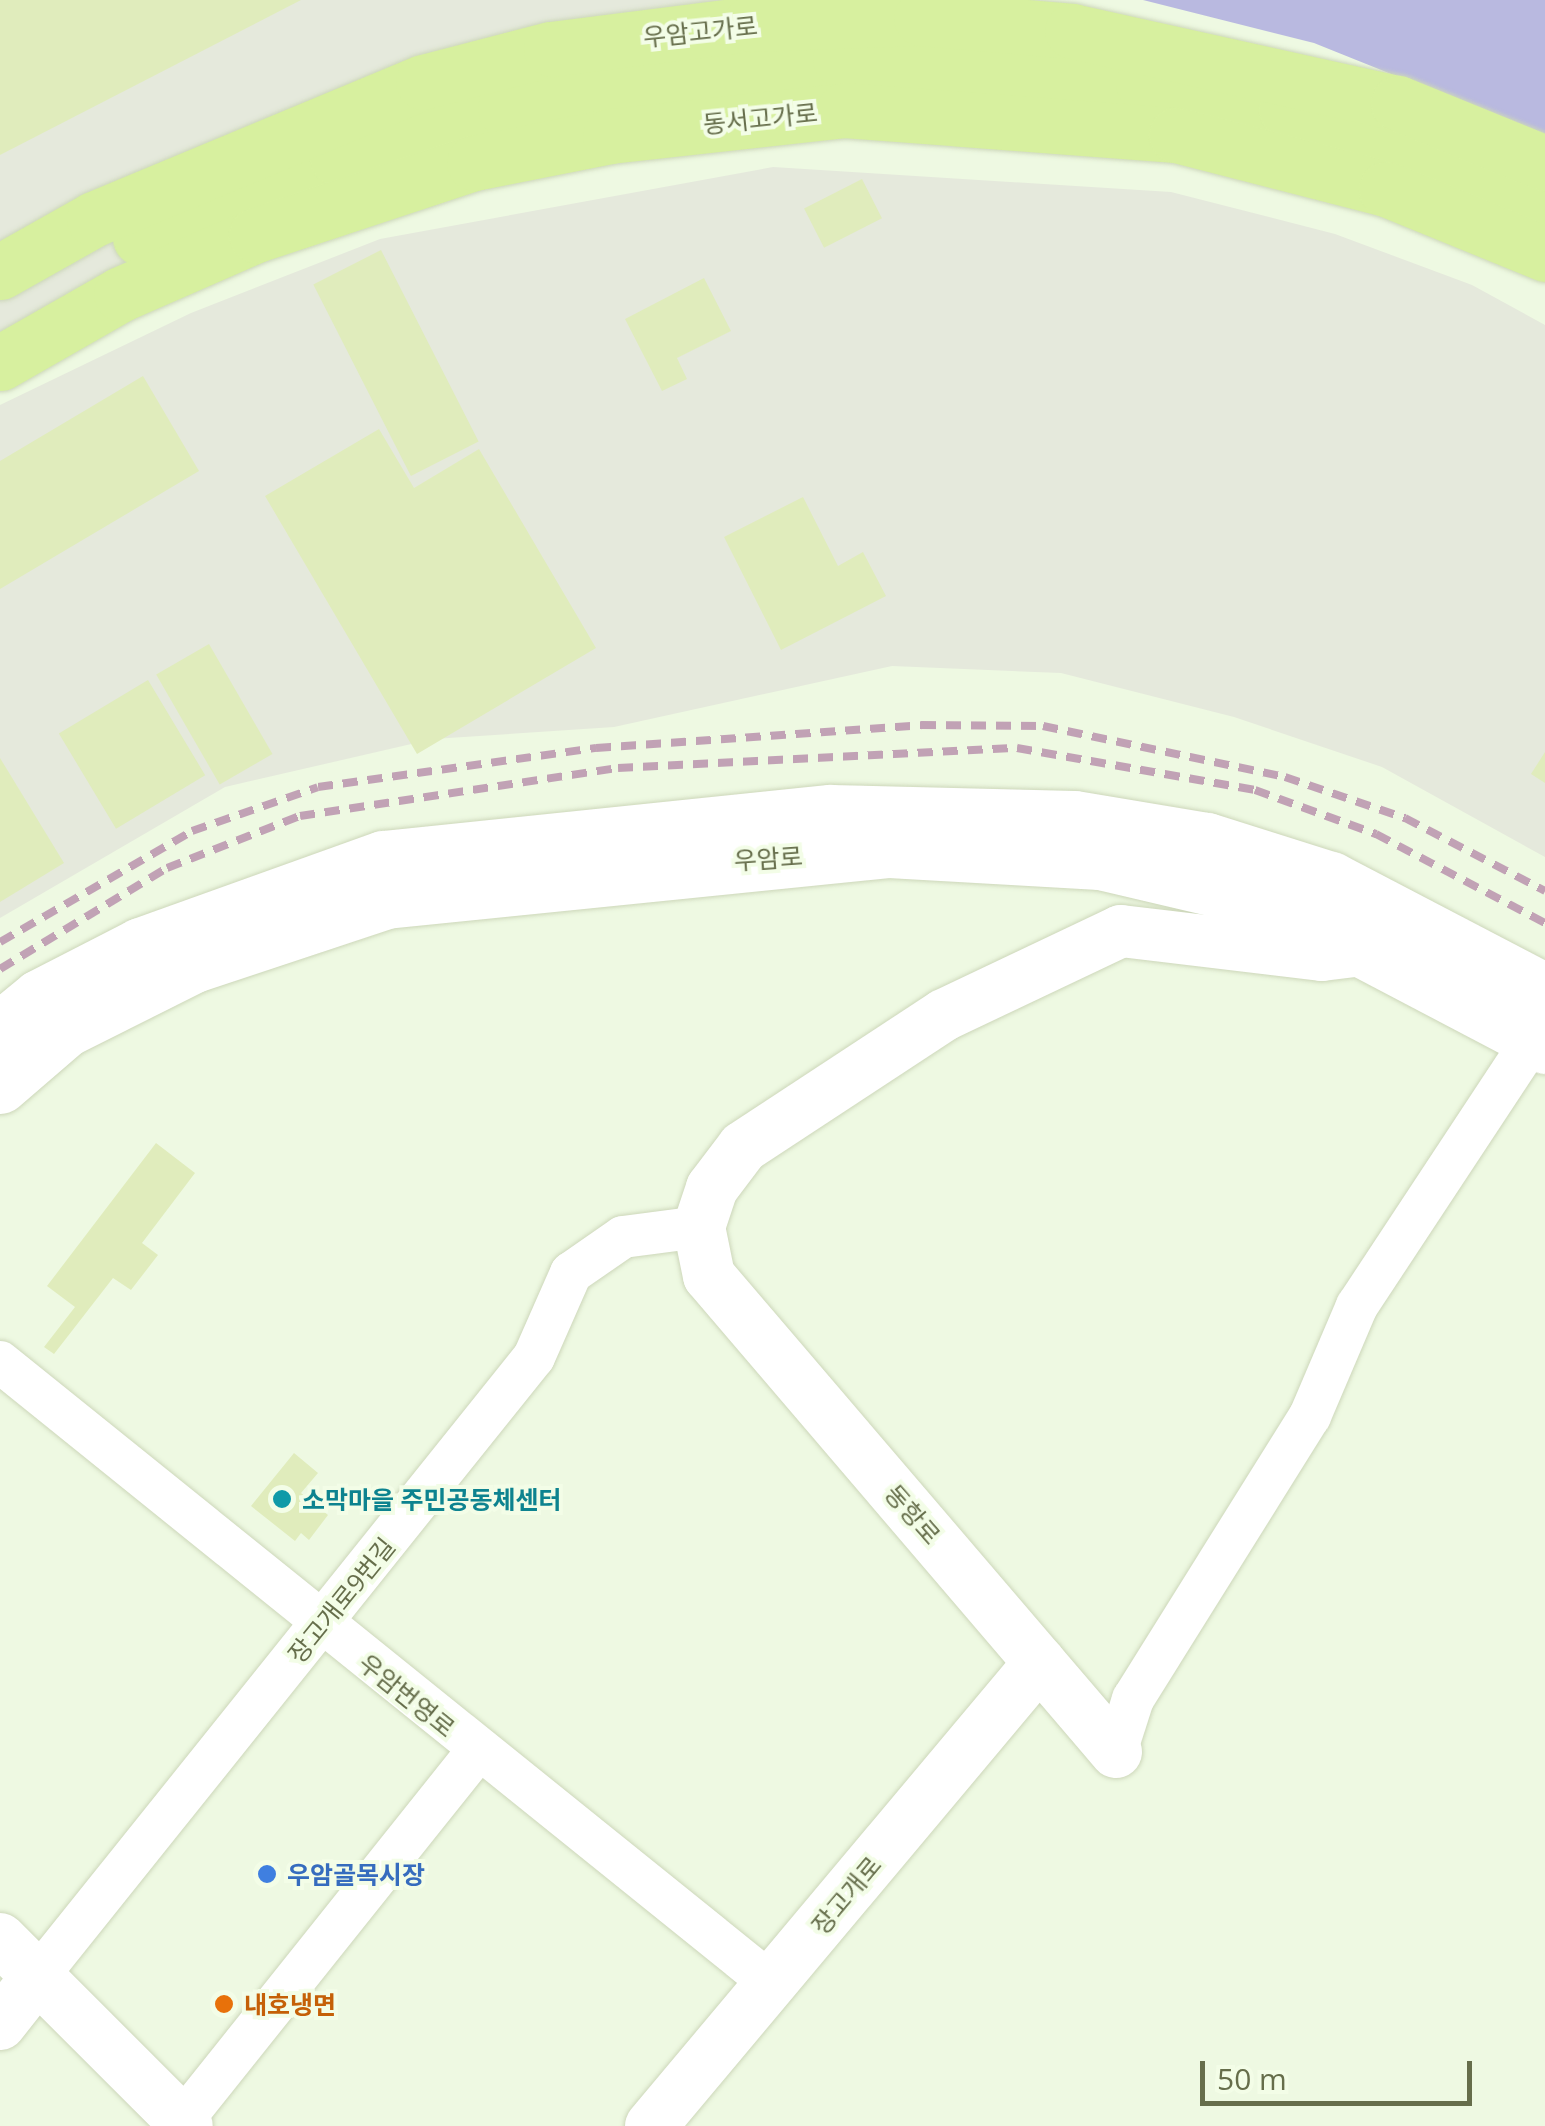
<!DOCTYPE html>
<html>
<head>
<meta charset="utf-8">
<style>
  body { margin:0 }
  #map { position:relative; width:1545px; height:2126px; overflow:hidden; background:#eef9e2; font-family:"Open Sans","Noto Sans KR",sans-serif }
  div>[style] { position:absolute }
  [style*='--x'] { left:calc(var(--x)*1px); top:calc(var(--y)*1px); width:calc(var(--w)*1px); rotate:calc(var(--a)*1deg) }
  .industrial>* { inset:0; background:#e5e9dc }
  .water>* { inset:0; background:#b9b9e0 }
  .building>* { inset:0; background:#e0ecbc; transform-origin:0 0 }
  .roads { filter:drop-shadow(0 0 2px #cdd7ba) drop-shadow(0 0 2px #cdd7ba) }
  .minor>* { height:42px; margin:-21px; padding:0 21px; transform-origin:21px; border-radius:21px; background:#fff }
  .tertiary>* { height:52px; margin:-26px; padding:0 26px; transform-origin:26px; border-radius:26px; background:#fff }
  .secondary>* { height:55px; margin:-27.5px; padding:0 27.5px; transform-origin:27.5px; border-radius:27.5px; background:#fff }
  .trunk>* { height:55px; margin:-27.5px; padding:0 27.5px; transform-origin:27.5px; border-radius:27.5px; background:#d7f09f }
  .rail>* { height:8px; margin-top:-4px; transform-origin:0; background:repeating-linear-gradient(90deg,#c1a2b5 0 15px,transparent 0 25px) }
  .dots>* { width:28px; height:28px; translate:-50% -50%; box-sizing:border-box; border:5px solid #f3fde7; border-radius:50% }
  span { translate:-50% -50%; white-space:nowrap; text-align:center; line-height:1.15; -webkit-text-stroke:8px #f3fde7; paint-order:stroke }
  .street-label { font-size:25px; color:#666e4b }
  .culture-label { font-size:25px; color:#0d838f; font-weight:700 }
  .left { translate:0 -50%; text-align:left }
  .shop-label { font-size:25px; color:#366cbe; font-weight:700 }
  .food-label { font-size:25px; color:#c56008; font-weight:700 }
  .scale { position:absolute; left:1200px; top:2061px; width:272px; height:45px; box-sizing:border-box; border:5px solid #666e4b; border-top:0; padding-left:12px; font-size:30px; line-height:35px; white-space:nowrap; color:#666e4b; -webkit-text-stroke:8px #f3fde7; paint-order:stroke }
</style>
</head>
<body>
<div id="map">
  <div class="industrial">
    <i style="clip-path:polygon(0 0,926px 0,418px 122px,0 357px)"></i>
    <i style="clip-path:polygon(773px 167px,1171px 192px,1335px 234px,1472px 285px,1545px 325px,1545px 857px,1382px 767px,1234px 717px,1061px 673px,892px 666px,614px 727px,433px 739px,225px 787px,0 918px,0 405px,191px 313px,380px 239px)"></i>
  </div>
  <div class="water">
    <i style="clip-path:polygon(1143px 0,1545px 0,1545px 136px,1314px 43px)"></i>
  </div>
  <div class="building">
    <i style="clip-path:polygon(0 0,301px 0,0 155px)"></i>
    <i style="left:862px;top:179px;width:44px;height:65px;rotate:63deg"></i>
    <i style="left:381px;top:250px;width:215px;height:76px;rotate:63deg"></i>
    <i style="clip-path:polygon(704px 278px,731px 331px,677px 358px,687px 379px,662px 391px,625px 319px)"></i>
    <i style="clip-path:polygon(143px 376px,199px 471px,0 589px,0 461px)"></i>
    <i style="clip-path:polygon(379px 429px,414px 488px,479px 449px,596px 648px,417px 754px,265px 496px)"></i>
    <i style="clip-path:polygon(803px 497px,838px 566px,863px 552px,886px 596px,781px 650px,724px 537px)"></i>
    <i style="left:209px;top:644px;width:127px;height:61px;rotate:60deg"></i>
    <i style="left:148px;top:680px;width:111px;height:104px;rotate:59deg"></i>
    <i style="clip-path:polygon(1545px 752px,1545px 783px,1531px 774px)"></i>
    <i style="clip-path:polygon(0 758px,64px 863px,0 902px)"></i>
    <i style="clip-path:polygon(156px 1143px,195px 1173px,142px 1243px,158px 1255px,131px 1290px,113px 1278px,54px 1354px,44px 1347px,75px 1307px,47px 1286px)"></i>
    <i style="clip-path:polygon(294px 1453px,318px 1473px,301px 1493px,328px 1515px,309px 1540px,301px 1533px,295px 1541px,251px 1506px)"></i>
  </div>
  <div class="roads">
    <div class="minor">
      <i style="--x:0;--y:1362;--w:991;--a:38.86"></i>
      <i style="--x:1116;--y:1752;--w:56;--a:-72.2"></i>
      <i style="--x:1133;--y:1699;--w:334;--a:-58"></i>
      <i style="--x:1310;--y:1416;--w:120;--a:-66.9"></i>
      <i style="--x:1357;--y:1306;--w:323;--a:-56.6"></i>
      <i style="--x:38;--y:1976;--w:793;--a:-51.3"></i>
      <i style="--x:534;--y:1357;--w:92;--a:-66.2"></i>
      <i style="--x:571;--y:1273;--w:63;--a:-34.7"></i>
      <i style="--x:623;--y:1237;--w:77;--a:-7.5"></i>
      <i style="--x:182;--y:2121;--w:472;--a:-51.4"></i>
    </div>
    <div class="tertiary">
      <i style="--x:1116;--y:1752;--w:626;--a:-130.53"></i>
      <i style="--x:709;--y:1276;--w:50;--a:-101.5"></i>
      <i style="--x:699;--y:1227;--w:41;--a:-71.6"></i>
      <i style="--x:712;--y:1188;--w:51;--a:-52.9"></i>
      <i style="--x:743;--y:1147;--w:240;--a:-33.3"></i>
      <i style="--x:944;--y:1015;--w:196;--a:-25.4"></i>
      <i style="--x:1121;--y:931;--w:202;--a:6.8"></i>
      <i style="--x:1322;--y:955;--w:49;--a:-7"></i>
      <i style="--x:0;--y:1939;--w:264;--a:45"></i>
      <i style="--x:0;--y:2024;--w:61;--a:-51.6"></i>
      <i style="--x:651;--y:2126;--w:605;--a:-50.02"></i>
    </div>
    <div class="secondary">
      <i style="--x:0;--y:1029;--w:50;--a:-39.4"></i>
      <i style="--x:39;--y:997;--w:114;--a:-27.2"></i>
      <i style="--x:140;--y:945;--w:258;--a:-19.7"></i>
      <i style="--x:383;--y:858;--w:449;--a:-5.9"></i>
      <i style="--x:830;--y:812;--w:244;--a:1.4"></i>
      <i style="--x:1074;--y:818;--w:135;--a:9.4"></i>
      <i style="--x:1207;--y:840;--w:130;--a:17.5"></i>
      <i style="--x:1331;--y:879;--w:242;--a:27.6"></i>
      <i style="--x:0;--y:1086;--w:87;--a:-40.8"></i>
      <i style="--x:66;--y:1029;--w:143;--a:-26.6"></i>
      <i style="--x:194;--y:965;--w:202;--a:-18.4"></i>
      <i style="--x:386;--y:901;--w:506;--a:-5.79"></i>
      <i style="--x:889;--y:850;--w:211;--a:3.3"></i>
      <i style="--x:1100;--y:862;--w:176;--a:13.2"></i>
      <i style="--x:1271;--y:902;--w:310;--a:27.7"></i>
    </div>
    <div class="trunk">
      <i style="--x:140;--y:238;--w:213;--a:-22.1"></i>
      <i style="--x:337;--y:158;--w:175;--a:-16.3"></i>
      <i style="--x:505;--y:109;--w:339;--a:-8.5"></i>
      <i style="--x:840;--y:59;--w:304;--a:4.5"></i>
      <i style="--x:1143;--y:83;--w:145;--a:10.3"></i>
      <i style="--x:1286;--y:109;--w:276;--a:20.3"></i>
      <i style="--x:0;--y:272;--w:108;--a:-29.4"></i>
      <i style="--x:94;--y:219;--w:356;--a:-22.6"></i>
      <i style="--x:423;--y:82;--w:132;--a:-14.5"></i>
      <i style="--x:551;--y:49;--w:201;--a:-7.2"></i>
      <i style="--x:750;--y:24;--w:171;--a:-2"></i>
      <i style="--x:921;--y:18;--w:152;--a:4.9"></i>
      <i style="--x:1072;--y:31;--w:334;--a:12.5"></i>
      <i style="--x:1398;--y:103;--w:159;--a:22.2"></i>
      <i style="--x:0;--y:363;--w:139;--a:-29.7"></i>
      <i style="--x:121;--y:294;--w:147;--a:-23.6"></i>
      <i style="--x:256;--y:235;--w:230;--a:-18.3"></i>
      <i style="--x:474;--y:163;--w:139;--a:-11.2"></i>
      <i style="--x:610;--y:136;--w:235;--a:-6.3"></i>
      <i style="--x:844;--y:110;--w:333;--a:4.3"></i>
      <i style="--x:1176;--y:135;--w:217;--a:14.4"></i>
      <i style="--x:1386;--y:189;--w:172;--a:22.2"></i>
    </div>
  </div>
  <div class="rail">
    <i style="--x:0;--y:942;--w:222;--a:-30"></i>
    <i style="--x:192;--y:831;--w:133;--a:-19.2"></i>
    <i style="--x:318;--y:787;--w:281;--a:-8"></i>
    <i style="--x:596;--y:748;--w:326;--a:-4"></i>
    <i style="--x:921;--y:725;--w:122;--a:0.5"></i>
    <i style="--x:1043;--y:726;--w:247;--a:11.9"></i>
    <i style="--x:1285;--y:777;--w:127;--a:18.9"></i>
    <i style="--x:1405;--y:818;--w:158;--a:27.5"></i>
    <i style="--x:0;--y:969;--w:195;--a:-31.2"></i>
    <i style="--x:167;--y:868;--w:143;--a:-21.4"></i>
    <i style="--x:300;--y:816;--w:322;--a:-8.6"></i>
    <i style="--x:618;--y:768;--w:400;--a:-2.9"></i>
    <i style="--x:1017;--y:748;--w:242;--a:10"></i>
    <i style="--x:1255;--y:790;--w:129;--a:20"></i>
    <i style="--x:1376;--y:834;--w:191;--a:27.8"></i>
  </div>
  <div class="dots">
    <i style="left:282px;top:1499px;background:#0f9aa8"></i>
    <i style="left:267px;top:1874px;background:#3f7fe0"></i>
    <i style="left:224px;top:2004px;background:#e8710a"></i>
  </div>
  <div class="street-label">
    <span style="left:700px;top:31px;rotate:-6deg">우암고가로</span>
    <span style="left:760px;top:118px;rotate:-6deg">동서고가로</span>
    <span style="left:768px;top:858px;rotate:-4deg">우암로</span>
    <span style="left:913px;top:1514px;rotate:49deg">동항로</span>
    <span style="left:341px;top:1600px;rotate:-51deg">장고개로9번길</span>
    <span style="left:407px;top:1695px;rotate:39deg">우암번영로</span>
    <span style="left:846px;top:1895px;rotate:-50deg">장고개로</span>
  </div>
  <div class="culture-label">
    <span class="left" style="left:302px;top:1499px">소막마을 주민공동체센터</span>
  </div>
  <div class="shop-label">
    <span class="left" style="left:287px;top:1874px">우암골목시장</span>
  </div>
  <div class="food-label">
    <span class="left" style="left:244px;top:2004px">내호냉면</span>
  </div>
  <div class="scale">50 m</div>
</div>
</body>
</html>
